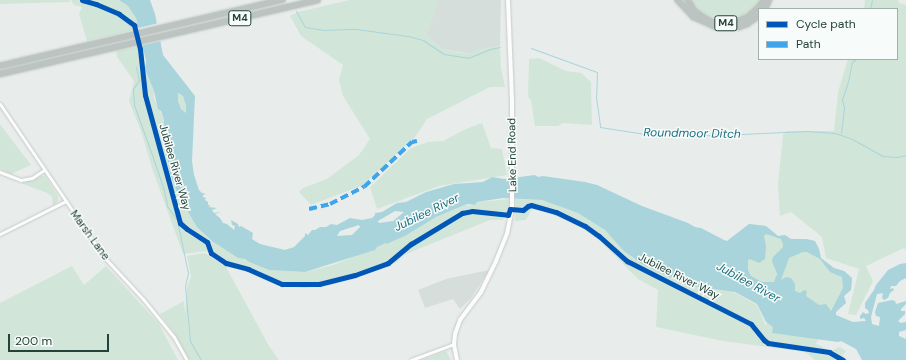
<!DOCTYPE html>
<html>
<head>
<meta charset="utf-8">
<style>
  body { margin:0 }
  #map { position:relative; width:906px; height:360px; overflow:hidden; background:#e8edeb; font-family:"DM Sans",sans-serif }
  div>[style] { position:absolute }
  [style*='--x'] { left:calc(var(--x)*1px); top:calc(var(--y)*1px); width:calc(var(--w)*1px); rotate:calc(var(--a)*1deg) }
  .built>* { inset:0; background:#d6dedb }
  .green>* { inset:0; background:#d1e6d8 }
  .water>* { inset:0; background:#a9d4db }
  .pier>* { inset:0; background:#e8edeb; transform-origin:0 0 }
  .stream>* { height:1px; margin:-0.5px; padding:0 0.5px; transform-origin:0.5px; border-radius:0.5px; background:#a9d4db }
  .roads { filter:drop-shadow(0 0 1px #c5cac8) drop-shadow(0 0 1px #c5cac8) }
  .street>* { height:3px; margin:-1.5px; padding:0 1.5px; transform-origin:1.5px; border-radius:1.5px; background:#fcfcfc }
  .secondary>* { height:4px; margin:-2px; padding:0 2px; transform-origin:2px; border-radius:2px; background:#fcfcfc }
  .highway>* { height:5.5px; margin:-2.75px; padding:0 2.75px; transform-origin:2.75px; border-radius:2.75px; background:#bcc4c2 }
  .quiet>* { height:4px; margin-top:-2px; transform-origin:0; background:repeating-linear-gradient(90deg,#3ea4ec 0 8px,transparent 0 12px) }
  .cycleway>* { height:5px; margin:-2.5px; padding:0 2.5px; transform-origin:2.5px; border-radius:2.5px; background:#0057b8 }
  span { translate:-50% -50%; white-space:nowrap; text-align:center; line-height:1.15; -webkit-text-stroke:3px #f7fbf9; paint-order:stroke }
  .shield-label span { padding:1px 3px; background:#f7fbf9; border:1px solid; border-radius:3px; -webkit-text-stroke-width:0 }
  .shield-label { font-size:10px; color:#24423a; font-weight:700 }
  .street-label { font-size:11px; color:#24423a }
  .water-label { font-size:12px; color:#1c6f80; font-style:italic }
  .legend { position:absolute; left:758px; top:8px; width:140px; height:52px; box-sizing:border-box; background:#f7fbf9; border:1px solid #a3b1ad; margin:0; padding:5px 7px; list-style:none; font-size:12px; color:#24423a }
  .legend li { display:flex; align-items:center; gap:8px; height:20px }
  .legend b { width:20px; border:1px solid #a3b1ad }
  .scale { position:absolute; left:8px; top:334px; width:101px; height:18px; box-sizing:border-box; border:2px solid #24423a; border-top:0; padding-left:5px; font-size:12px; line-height:14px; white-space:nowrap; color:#24423a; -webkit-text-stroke:3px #f7fbf9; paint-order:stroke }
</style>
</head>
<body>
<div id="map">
  <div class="built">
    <i style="clip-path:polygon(438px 0,501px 0,500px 46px,478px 50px,471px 54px,442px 49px,426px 35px)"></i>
    <i style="clip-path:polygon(489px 270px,472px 297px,460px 309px,453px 299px,425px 308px,418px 290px,446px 279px)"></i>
  </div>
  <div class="green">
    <i style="clip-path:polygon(0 0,69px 0,70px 2px,0 4px)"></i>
    <i style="clip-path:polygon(71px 0,119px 0,128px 6px,136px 18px,138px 29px,87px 41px,79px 14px,82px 7px,74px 5px)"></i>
    <i style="clip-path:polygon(350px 0,438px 0,426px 35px,442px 49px,461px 53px,471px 54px,478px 50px,500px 46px,501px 68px,505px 87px,490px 87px,427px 119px,415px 137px,363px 185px,311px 205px,299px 192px,303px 188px,327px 179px,359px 155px,370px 139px,343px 96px,339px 80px,343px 65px,301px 36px,290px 16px,298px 12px)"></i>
    <i style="clip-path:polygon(691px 0,760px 0,753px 10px,746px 14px,725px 20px,715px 19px,705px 15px,699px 10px)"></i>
    <i style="clip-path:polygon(865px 0,898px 0,899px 3px,906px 5px,906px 250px,904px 248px,866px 266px,873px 281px,856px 315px,848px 314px,859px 269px,826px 258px,822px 237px,791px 212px,780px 216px,778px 184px,783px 135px,786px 131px,834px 131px,838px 92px,848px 59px,897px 59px,897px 9px,864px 9px)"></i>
    <i style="clip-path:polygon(142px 46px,145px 69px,154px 91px,154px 98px,164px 120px,164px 138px,170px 174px,177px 192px,187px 211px,207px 237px,238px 258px,245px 259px,249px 262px,269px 270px,305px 272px,333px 265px,366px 252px,371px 252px,377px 247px,386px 243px,388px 244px,405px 236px,436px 217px,467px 204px,468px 206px,475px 205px,477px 202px,510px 199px,508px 214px,503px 214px,503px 220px,490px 220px,411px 252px,404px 255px,397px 262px,334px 284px,305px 288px,278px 286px,247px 272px,229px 267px,206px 251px,183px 254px,153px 171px,141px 131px,129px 101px,134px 81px,117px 57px,116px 51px)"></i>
    <i style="clip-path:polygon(539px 58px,566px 71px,581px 73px,591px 82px,592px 125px,563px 123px,558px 126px,535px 126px,531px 100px,528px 97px,529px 59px)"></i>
    <i style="clip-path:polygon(178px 93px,183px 96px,186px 107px,186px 113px,181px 109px,177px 95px)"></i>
    <i style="clip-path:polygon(482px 123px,491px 148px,502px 149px,507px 175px,439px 186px,377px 209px,370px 187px,411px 148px,428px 142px,443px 141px,466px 129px)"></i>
    <i style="clip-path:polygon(0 124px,31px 165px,11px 174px,0 169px)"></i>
    <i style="clip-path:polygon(41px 176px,45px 176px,58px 196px,58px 201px,53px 206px,52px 197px,47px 193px,21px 183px)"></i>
    <i style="clip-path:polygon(516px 199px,542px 200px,578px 213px,605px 230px,634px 259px,638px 257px,728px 289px,757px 305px,766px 326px,767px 322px,821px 335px,817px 342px,815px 343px,830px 351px,840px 347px,846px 351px,842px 356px,848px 360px,815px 360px,805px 352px,723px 341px,656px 327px,658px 290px,638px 279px,600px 241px,580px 227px,543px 210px,532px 209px,526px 220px,515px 221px)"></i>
    <i style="clip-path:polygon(749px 224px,766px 226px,778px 236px,785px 235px,791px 239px,806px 239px,815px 241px,819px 249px,821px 258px,834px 268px,844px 271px,852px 278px,851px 290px,844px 296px,846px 303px,831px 313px,819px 308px,778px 284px,777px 267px,776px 282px,774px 284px,763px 283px,749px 277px,727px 241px)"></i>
    <i style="clip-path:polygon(205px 253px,226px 267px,269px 346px,279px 360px,189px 360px,173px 331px,160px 314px,184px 301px,185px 315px,187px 287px,191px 277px,187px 256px)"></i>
    <i style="clip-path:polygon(72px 266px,84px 285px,106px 266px,159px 324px,178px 360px,0 360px,0 303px)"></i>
    <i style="clip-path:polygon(446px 351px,451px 360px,422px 360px)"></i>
  </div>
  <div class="water">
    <i style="clip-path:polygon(evenodd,119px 0,150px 0,155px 14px,163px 55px,195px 96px,192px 161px,194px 175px,199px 190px,202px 193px,206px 194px,203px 195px,203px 197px,206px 198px,205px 200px,208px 202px,208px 205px,210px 205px,209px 207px,217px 208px,212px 210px,214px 213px,221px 212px,215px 214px,220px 218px,223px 223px,227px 224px,234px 230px,235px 226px,232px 225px,231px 220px,238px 224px,239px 227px,241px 226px,253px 233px,252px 239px,260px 244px,285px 250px,294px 247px,305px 236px,305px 233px,308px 235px,312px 230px,315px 230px,320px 227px,326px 227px,331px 224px,337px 225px,350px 218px,362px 220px,372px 218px,375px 215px,375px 213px,382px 212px,397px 203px,406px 202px,426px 192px,454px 184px,483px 182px,492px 177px,504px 179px,535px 175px,538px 177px,543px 176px,585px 182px,597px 185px,642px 206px,688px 223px,695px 227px,701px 228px,724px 240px,727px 241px,749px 224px,766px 226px,778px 236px,785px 235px,791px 239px,806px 239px,815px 241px,819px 249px,821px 258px,834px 268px,844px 271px,852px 278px,851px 290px,844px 296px,846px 303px,836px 312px,836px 315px,853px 322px,866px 321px,864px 318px,860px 319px,860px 316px,863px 312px,866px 314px,869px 313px,868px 310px,865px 308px,865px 303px,874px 290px,876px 285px,888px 270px,900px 264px,906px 263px,906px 278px,900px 281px,896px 286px,891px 286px,890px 289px,893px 288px,894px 290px,890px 293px,888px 298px,884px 300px,882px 298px,883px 293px,877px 294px,871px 317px,872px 324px,879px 326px,880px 317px,876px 316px,875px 312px,878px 303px,892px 300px,895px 301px,896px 304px,906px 301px,906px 304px,901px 309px,901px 311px,905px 311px,905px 314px,898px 321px,901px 323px,906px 322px,906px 330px,899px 332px,899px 336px,906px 339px,906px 360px,862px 360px,856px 349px,841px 341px,838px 342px,772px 333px,773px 327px,766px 322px,757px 304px,735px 292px,686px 285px,642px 264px,624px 251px,605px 230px,578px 213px,542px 200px,503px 198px,477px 202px,475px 205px,467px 204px,436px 217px,405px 236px,387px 244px,386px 243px,377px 247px,375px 250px,305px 272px,269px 270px,249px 262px,245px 259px,238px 258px,212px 241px,197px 227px,179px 197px,170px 174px,164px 138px,164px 120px,161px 111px,158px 109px,154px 91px,145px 69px,146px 61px,136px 18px,128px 6px,119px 0,178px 93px,183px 96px,186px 106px,186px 113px,181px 109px,178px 100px,178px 93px,119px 0,395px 211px,404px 212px,393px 221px,379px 223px,378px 221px,395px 211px,119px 0,359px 225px,360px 227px,352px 235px,337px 236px,340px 231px,359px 225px,119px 0,766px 234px,781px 239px,783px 244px,783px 247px,773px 257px,772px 261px,777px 274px,774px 282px,762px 282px,751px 276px,748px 270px,748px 260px,750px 259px,759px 263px,765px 259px,766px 246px,764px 236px,766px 234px,119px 0,803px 252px,807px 252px,820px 259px,830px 272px,842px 277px,843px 288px,831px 311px,826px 304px,819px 305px,806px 296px,807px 291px,804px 290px,800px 293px,795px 291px,795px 284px,791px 278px,786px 277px,781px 280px,789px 258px,803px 252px)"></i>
  </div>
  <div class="pier">
    <i style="left:159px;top:23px;width:18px;height:24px;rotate:77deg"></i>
  </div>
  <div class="stream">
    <i style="--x:870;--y:9;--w:9;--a:-77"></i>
    <i style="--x:296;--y:11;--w:18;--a:61"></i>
    <i style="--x:305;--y:27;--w:18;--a:9"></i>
    <i style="--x:323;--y:30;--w:33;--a:-2"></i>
    <i style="--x:356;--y:29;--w:52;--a:7.7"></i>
    <i style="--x:408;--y:36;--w:16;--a:15"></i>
    <i style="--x:423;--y:40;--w:25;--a:34"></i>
    <i style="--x:444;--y:54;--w:24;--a:9"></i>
    <i style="--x:468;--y:58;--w:24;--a:-22"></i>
    <i style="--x:490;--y:49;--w:10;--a:-11"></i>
    <i style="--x:531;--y:48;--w:70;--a:20"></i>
    <i style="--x:597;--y:72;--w:25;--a:92"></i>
    <i style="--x:596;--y:97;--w:30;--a:82"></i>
    <i style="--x:600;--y:127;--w:59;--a:8.8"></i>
    <i style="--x:658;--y:136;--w:63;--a:-0.9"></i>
    <i style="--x:721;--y:135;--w:86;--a:-2.7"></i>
    <i style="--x:807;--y:131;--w:28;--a:4"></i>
    <i style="--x:835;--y:133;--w:18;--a:19"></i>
    <i style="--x:852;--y:139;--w:35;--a:29"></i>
    <i style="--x:883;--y:156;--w:14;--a:4"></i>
    <i style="--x:897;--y:157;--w:9;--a:-13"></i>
    <i style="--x:136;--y:67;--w:13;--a:77"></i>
    <i style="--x:139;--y:80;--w:11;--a:124"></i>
    <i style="--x:133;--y:89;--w:16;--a:86"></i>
    <i style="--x:134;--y:105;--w:50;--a:70.1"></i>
    <i style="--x:151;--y:152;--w:40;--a:71.1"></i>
    <i style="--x:164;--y:190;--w:16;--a:79"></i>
    <i style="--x:167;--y:206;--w:17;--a:54"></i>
    <i style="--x:177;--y:220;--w:54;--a:78.3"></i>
    <i style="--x:188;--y:273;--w:13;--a:103"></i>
    <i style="--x:185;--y:286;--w:55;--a:84.8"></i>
    <i style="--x:190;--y:341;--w:22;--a:60"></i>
    <i style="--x:841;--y:133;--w:26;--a:-83"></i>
    <i style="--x:844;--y:107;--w:7;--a:-106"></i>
    <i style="--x:842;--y:100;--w:19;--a:-72"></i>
    <i style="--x:848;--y:82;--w:20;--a:-79"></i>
    <i style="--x:852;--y:62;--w:5;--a:-37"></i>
  </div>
  <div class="roads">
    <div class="street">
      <i style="--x:0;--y:104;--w:185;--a:55.8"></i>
      <i style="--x:104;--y:257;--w:57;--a:47.1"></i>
      <i style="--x:143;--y:299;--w:49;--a:50.8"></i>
      <i style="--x:174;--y:337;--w:26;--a:61"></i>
      <i style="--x:0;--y:172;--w:22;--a:21"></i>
      <i style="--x:21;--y:180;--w:11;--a:-10"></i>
      <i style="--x:32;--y:178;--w:14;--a:-34"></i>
      <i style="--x:0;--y:234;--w:74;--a:-26.6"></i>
      <i style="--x:411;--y:360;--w:46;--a:-20.4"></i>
    </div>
    <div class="secondary">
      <i style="--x:457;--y:360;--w:16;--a:-101"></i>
      <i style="--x:454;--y:344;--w:10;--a:-84"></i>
      <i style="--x:455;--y:334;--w:15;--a:-70"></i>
      <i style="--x:460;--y:320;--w:35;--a:-53"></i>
      <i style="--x:481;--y:292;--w:34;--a:-64"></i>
      <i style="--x:496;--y:261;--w:29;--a:-68"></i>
      <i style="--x:507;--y:234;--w:25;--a:-79"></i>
      <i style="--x:512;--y:209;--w:109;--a:-90"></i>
      <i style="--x:512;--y:100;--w:100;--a:-92.3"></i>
    </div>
    <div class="highway">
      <i style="--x:678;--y:0;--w:23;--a:47"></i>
      <i style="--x:694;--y:17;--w:24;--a:24"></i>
      <i style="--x:716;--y:27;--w:23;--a:0"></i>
      <i style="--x:739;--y:27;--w:9;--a:-21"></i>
      <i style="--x:747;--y:24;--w:14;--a:-34"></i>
      <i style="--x:688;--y:0;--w:13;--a:58"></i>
      <i style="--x:695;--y:11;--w:10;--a:37"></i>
      <i style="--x:703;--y:17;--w:10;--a:29"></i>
      <i style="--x:712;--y:22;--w:11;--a:5"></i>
      <i style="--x:723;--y:23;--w:14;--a:-8"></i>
      <i style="--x:737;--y:21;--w:12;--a:-20"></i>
      <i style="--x:748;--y:17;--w:15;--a:-42"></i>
      <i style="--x:759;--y:7;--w:9;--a:-54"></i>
      <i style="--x:765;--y:9;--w:10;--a:-66"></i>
      <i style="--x:0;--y:66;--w:290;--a:-13.2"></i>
      <i style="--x:0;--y:74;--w:326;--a:-13.1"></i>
    </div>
  </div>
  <div class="quiet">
    <i style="--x:309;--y:209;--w:22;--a:-13"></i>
    <i style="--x:330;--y:204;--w:38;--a:-27"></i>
    <i style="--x:364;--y:187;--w:66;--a:-43.2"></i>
    <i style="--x:412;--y:142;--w:5;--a:-11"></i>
  </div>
  <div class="cycleway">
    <i style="--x:82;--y:0;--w:15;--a:16"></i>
    <i style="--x:96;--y:4;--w:25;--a:23"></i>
    <i style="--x:119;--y:14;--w:19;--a:36"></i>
    <i style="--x:134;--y:25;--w:25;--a:76"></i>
    <i style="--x:140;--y:49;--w:46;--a:83.8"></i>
    <i style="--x:145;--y:95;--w:133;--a:74.7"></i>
    <i style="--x:180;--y:223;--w:9;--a:41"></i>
    <i style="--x:187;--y:229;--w:24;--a:33"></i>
    <i style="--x:207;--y:242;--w:12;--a:70"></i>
    <i style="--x:211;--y:253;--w:18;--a:34"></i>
    <i style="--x:226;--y:263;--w:23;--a:15"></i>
    <i style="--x:248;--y:269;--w:37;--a:24"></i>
    <i style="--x:282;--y:284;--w:37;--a:0"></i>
    <i style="--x:319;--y:284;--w:37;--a:-14"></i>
    <i style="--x:355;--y:275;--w:35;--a:-20"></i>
    <i style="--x:388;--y:263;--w:30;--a:-40"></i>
    <i style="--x:411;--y:244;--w:60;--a:-31.3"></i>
    <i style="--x:462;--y:213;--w:10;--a:-11"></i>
    <i style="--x:472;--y:211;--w:36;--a:6"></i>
    <i style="--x:508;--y:215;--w:6;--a:-72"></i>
    <i style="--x:510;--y:209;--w:13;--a:4"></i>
    <i style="--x:523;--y:210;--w:6;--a:-39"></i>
    <i style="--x:528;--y:206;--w:3;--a:-18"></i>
    <i style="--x:531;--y:205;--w:26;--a:16"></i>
    <i style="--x:556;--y:212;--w:32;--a:26"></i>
    <i style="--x:585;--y:226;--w:17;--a:36"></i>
    <i style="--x:599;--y:236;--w:38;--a:42"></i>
    <i style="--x:627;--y:261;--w:139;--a:26.9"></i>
    <i style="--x:751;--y:324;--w:21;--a:51"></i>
    <i style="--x:764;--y:340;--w:5;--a:37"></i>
    <i style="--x:768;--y:343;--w:62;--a:8.4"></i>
    <i style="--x:829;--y:352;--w:16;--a:30"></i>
  </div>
  <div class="shield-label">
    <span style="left:240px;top:18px">M4</span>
    <span style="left:726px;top:23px">M4</span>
  </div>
  <div class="street-label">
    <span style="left:512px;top:155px;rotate:-91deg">Lake End Road</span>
    <span style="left:175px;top:167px;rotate:74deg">Jubilee River Way</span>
    <span style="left:90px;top:235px;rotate:54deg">Marsh Lane</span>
    <span style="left:679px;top:276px;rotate:27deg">Jubilee River Way</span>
  </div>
  <div class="water-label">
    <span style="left:692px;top:134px;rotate:1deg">Roundmoor Ditch</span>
    <span style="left:427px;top:213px;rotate:-26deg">Jubilee River</span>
    <span style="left:748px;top:283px;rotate:29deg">Jubilee River</span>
  </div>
  <ul class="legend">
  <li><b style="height:5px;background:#0057b8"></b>Cycle path</li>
  <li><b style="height:5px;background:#3ea4ec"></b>Path</li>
  </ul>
  <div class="scale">200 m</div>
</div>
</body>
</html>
